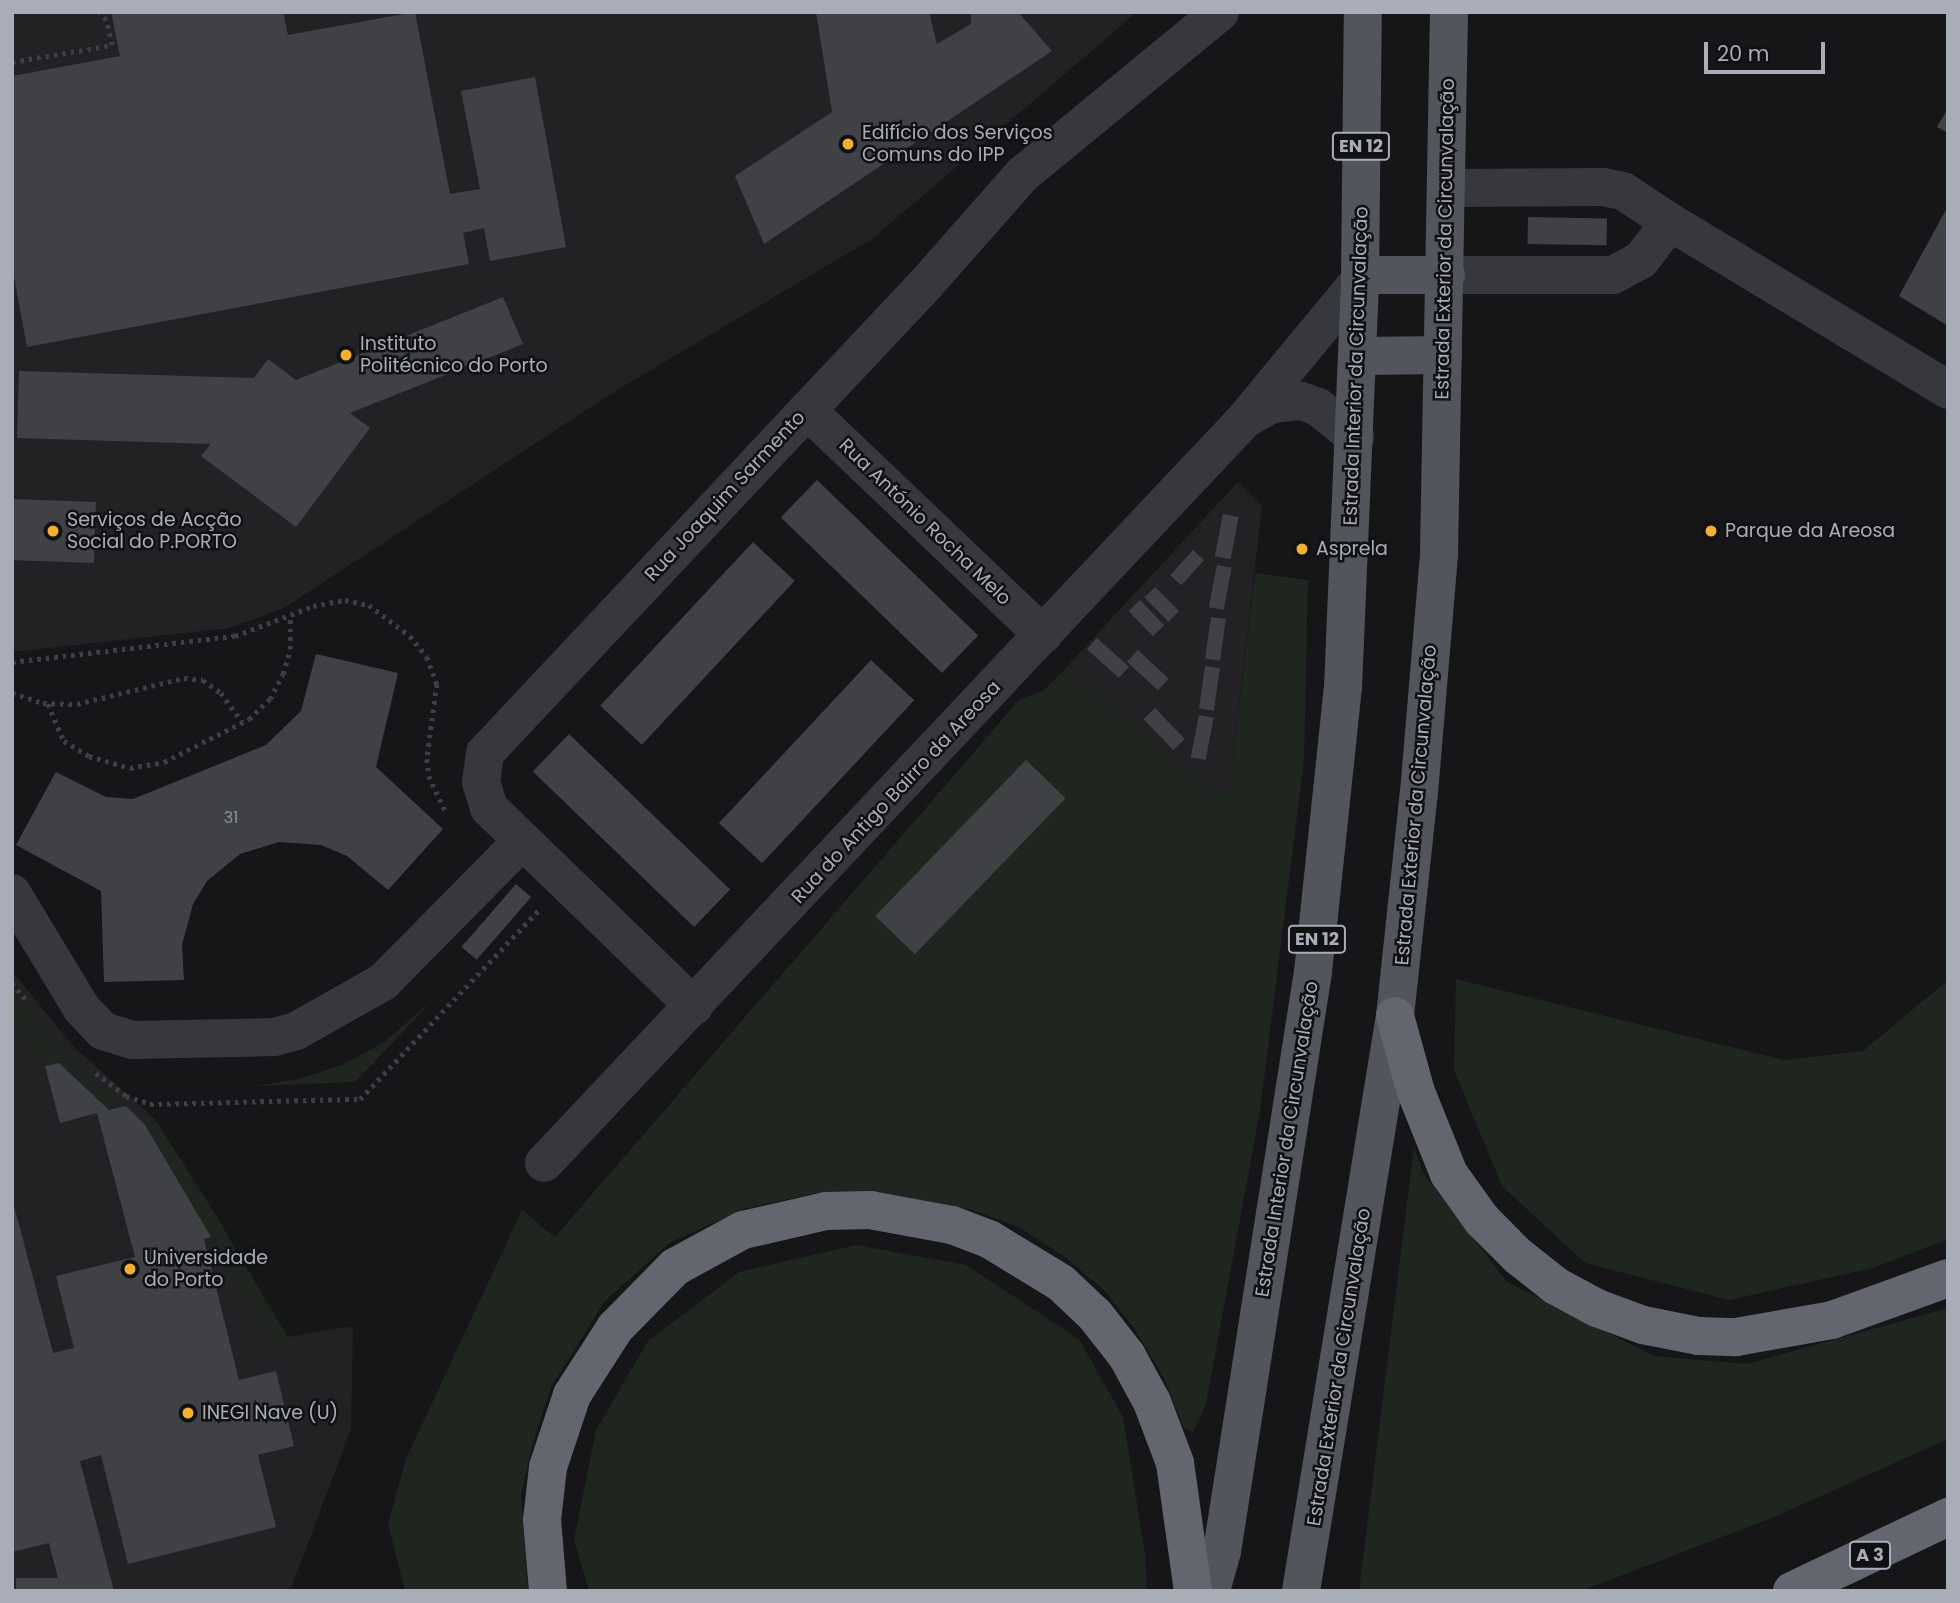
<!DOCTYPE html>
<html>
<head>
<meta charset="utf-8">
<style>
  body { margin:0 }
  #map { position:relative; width:1960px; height:1603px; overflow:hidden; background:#161618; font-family:Poppins,sans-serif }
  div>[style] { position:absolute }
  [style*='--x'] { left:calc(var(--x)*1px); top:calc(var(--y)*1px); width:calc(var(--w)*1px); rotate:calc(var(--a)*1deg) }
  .built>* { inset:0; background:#222225 }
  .green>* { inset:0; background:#1e261f }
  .building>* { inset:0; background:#404145; transform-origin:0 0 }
  .path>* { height:4.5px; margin-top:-2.25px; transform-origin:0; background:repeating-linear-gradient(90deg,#3d3f44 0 3.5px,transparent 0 8.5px) }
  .minor>* { height:38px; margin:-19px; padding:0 19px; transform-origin:19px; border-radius:19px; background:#37383d }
  .major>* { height:38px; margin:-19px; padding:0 19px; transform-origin:19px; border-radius:19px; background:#53555c }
  .highway>* { height:38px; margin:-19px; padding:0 19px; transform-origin:19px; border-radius:19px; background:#63666e }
  .dots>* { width:19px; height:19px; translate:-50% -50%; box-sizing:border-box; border:4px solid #111113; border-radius:50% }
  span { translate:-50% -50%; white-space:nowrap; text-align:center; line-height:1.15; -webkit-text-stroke:5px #111113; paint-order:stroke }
  .number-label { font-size:16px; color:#8e929b }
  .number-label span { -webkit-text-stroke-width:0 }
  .shield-label span { padding:2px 5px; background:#111113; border:2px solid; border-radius:5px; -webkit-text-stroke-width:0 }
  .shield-label { font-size:18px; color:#a8adb8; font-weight:700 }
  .poi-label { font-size:19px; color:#a8adb8 }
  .left { translate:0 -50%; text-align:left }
  .street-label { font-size:19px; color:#a8adb8 }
  .frame { position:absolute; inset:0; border:14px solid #a8adb8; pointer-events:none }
  .scale { position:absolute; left:1704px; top:42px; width:121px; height:32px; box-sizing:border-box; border:4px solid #a8adb8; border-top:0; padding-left:9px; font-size:21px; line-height:24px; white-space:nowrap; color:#a8adb8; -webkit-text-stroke:5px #111113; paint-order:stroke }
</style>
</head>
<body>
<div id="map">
  <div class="built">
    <i style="clip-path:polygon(12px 12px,1137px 12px,872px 239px,617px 390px,284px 608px,229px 628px,12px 652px)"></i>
    <i style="clip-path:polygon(1238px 482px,1262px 506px,1229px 792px,1210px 792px,1099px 698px,1061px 673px)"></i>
    <i style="clip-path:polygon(12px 971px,74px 1047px,155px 1119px,288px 1337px,353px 1326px,351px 1429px,290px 1591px,12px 1591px)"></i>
  </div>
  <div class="green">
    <i style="clip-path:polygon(1255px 573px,1308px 580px,1304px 760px,1260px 1111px,1206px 1404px,1193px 1432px,1184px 1428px,1163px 1376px,1134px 1328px,1104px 1290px,1065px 1257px,1019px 1227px,973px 1210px,885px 1193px,815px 1193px,744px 1209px,669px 1243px,604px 1302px,551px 1387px,534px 1439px,521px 1494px,528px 1591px,405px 1591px,388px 1524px,406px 1459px,522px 1210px,555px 1237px,1020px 699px,1043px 691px,1061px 673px,1099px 698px,1210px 792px,1229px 792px)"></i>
    <i style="clip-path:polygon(1456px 979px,1784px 1060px,1863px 1051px,1948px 980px,1948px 1239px,1873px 1268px,1729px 1300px,1585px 1263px,1502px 1186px,1454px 1070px)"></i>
    <i style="clip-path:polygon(12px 997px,64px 1059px,126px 1106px,109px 1110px,59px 1063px,45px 1066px,12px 1018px)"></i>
    <i style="clip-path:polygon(432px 1001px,355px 1082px,255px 1086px,299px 1079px,342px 1065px,383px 1043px)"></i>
    <i style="clip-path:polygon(138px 1116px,155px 1119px,214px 1212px,288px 1338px,284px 1357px)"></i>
    <i style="clip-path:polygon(1414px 1147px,1423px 1173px,1507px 1282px,1654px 1356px,1747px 1364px,1948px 1308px,1948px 1439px,1774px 1517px,1581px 1591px,1359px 1591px)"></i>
    <i style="clip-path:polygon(856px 1245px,966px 1265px,1079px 1339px,1123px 1417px,1145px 1554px,1147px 1591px,589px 1591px,574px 1540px,596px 1430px,648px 1341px,739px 1272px)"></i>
  </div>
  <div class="building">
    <i style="clip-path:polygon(111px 12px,283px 12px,288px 35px,415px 12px,450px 194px,480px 189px,461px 91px,535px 77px,566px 247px,490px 261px,484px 228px,463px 233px,469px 264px,27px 347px,12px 266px,12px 76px,120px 56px)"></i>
    <i style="clip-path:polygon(816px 12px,929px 12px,937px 44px,971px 24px,971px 12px,1018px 12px,1052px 51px,764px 244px,735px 176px,832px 112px)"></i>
    <i style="clip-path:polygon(1948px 108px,1948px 133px,1937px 127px)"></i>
    <i style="clip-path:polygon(1948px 206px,1948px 326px,1899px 296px)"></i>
    <i style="left:1528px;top:217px;width:79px;height:27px;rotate:1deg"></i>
    <i style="clip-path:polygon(503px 297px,523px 344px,350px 413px,370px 428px,296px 527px,201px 456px,211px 444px,17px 438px,19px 371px,254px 378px,268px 359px,296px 380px)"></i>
    <i style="left:817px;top:480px;width:224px;height:52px;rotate:44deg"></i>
    <i style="left:12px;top:499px;width:84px;height:61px;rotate:2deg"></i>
    <i style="left:1223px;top:514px;width:16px;height:43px;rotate:11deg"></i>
    <i style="left:753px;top:542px;width:57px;height:224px;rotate:43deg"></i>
    <i style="left:1193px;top:550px;width:15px;height:34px;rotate:42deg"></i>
    <i style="left:1217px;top:565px;width:15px;height:43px;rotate:11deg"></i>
    <i style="left:1155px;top:587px;width:34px;height:15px;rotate:45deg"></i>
    <i style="left:1140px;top:600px;width:35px;height:16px;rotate:46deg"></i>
    <i style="left:1211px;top:617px;width:15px;height:42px;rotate:8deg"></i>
    <i style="left:1097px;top:638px;width:43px;height:15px;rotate:42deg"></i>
    <i style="left:1138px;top:650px;width:42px;height:16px;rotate:43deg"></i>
    <i style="clip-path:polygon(316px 654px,398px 673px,376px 767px,443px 829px,388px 890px,347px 856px,321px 845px,279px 842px,240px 854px,207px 881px,193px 904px,182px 945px,184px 980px,104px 982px,101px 891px,16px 845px,53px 777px,56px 772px,106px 797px,133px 799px,266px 745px,301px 711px)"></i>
    <i style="left:871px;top:660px;width:59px;height:223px;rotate:43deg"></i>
    <i style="left:1205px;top:666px;width:15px;height:43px;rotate:8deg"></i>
    <i style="left:1155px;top:708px;width:43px;height:16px;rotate:46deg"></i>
    <i style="left:1199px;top:715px;width:15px;height:43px;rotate:11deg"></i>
    <i style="left:569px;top:734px;width:224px;height:52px;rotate:44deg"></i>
    <i style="left:1026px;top:760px;width:55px;height:217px;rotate:44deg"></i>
    <i style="left:516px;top:884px;width:20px;height:83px;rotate:41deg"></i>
    <i style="clip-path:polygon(59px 1063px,109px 1110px,126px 1106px,145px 1125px,211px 1237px,204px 1239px,239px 1380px,276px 1371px,294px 1446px,258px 1455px,276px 1527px,128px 1564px,101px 1455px,80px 1461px,114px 1591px,16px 1591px,16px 1578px,58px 1578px,49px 1543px,12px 1552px,12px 1198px,53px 1353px,74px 1348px,56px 1276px,135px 1257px,97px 1113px,60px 1123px,45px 1066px)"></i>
  </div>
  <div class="path">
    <i style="--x:12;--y:62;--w:101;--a:-9.6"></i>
    <i style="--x:112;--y:45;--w:26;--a:-103"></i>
    <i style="--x:106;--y:20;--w:11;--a:-131"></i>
    <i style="--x:12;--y:662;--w:225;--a:-6.7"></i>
    <i style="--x:235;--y:636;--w:84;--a:-21"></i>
    <i style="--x:313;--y:606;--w:33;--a:-11"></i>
    <i style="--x:345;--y:600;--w:25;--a:12"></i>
    <i style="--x:369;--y:605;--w:51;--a:37.1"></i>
    <i style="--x:410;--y:636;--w:27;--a:51"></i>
    <i style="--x:427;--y:657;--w:29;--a:70"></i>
    <i style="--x:437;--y:684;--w:76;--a:97.6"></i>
    <i style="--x:427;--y:759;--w:17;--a:83"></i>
    <i style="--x:429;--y:776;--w:40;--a:65"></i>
    <i style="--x:12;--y:693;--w:33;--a:18"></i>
    <i style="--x:43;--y:703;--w:34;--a:2"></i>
    <i style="--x:77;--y:704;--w:110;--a:-13.7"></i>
    <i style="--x:184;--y:678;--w:19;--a:6"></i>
    <i style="--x:203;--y:680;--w:22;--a:36"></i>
    <i style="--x:221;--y:693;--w:36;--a:54"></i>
    <i style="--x:48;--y:704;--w:40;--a:66.6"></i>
    <i style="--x:64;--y:741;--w:29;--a:31"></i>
    <i style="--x:89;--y:756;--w:43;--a:16.3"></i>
    <i style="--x:130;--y:768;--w:35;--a:-10"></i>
    <i style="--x:164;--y:762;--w:95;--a:-26.8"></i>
    <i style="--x:249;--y:719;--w:29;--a:-44"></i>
    <i style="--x:270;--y:699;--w:28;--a:-63"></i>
    <i style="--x:283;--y:674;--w:26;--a:-74"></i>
    <i style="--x:290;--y:649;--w:34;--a:-90"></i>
    <i style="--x:12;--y:983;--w:23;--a:50"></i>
    <i style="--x:96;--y:1073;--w:38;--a:37"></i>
    <i style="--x:126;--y:1096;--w:25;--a:18"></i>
    <i style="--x:150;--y:1104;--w:210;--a:-1.4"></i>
    <i style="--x:360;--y:1099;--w:260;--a:-46.6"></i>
  </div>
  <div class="minor">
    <i style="--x:1670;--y:222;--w:325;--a:31.1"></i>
    <i style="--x:1446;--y:275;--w:167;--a:0"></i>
    <i style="--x:1613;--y:275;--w:32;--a:-28"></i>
    <i style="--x:1641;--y:260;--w:48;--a:-52.7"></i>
    <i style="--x:1670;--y:222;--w:56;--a:-146.6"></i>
    <i style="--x:1623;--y:191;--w:20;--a:-169"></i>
    <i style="--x:1603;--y:187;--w:155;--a:179.6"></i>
    <i style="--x:807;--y:410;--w:326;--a:43.6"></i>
    <i style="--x:1247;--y:418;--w:29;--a:-29"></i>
    <i style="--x:1272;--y:404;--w:29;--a:-6"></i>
    <i style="--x:1301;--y:401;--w:18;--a:19"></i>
    <i style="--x:1318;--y:407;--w:48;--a:39"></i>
    <i style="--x:12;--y:893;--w:135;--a:58.9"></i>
    <i style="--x:82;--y:1009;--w:30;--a:46"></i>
    <i style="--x:103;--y:1031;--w:30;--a:17"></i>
    <i style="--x:132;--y:1040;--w:142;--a:-1.2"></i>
    <i style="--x:274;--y:1037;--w:23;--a:-15"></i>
    <i style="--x:296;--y:1031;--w:100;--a:-29.4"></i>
    <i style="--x:383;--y:982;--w:198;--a:-45.4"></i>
    <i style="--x:694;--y:1006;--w:285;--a:-136"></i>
    <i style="--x:489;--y:808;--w:27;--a:-107"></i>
    <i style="--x:481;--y:782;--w:29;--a:-82"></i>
    <i style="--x:485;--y:753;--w:642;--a:-46.77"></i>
    <i style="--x:925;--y:285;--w:148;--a:-48.6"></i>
    <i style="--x:1023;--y:174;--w:255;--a:-39.4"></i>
    <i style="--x:544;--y:1163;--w:1022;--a:-46.7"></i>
    <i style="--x:1245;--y:419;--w:180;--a:-50.4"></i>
  </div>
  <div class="major">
    <i style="--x:1360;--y:275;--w:86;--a:0"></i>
    <i style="--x:1358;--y:356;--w:85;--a:-0.7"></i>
    <i style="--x:1211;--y:1591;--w:41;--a:-74.6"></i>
    <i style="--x:1222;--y:1551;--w:586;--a:-81.07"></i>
    <i style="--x:1313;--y:972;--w:286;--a:-84"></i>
    <i style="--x:1343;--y:688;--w:408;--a:-87.6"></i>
    <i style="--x:1360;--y:280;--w:268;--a:-89.4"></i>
    <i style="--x:1301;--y:1591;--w:583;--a:-80.72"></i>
    <i style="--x:1395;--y:1016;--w:224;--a:-83.9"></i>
    <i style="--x:1419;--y:793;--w:241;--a:-85.2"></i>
    <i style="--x:1439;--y:553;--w:541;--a:-88.94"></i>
  </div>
  <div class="highway">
    <i style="--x:1395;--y:1016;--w:79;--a:74.6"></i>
    <i style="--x:1416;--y:1092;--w:88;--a:68.1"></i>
    <i style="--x:1449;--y:1174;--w:57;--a:54.3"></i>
    <i style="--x:1482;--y:1220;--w:51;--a:45"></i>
    <i style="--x:1518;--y:1256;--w:48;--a:38.3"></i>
    <i style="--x:1556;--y:1286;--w:47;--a:28.2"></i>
    <i style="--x:1597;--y:1308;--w:49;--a:20.3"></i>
    <i style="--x:1643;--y:1325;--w:56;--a:11.3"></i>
    <i style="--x:1698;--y:1336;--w:38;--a:2"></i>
    <i style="--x:1736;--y:1337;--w:97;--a:-10"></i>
    <i style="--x:1832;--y:1320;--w:123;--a:-19.9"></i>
    <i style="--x:548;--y:1591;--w:71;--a:-94.8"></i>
    <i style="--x:542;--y:1520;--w:53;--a:-83.5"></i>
    <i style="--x:548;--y:1467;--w:76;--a:-71.6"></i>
    <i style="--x:572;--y:1395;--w:80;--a:-57.3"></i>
    <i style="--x:615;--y:1328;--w:86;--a:-45.5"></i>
    <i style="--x:675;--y:1267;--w:77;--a:-28.6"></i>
    <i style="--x:743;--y:1230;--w:85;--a:-12.9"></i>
    <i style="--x:826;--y:1211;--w:44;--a:-1.3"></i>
    <i style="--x:870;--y:1210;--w:83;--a:10.4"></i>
    <i style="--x:952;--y:1225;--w:40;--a:21"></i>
    <i style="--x:989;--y:1239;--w:84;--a:31.4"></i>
    <i style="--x:1061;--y:1283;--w:47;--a:43.3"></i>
    <i style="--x:1095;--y:1315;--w:52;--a:52"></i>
    <i style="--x:1127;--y:1356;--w:52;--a:61.5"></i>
    <i style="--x:1152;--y:1402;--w:65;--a:69.3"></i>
    <i style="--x:1175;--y:1463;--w:129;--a:82"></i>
    <i style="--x:1792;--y:1591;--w:173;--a:-25.4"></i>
  </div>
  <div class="dots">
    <i style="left:848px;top:144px;background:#f2b134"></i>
    <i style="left:346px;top:355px;background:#f2b134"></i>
    <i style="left:53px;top:531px;background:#f2b134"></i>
    <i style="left:1711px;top:531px;background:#f2b134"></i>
    <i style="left:1302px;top:549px;background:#f2b134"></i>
    <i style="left:130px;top:1269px;background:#f2b134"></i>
    <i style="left:188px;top:1413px;background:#f2b134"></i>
  </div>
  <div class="number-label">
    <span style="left:231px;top:818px">31</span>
  </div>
  <div class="shield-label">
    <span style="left:1361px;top:146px">EN 12</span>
    <span style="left:1317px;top:939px">EN 12</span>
    <span style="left:1870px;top:1555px">A 3</span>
  </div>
  <div class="poi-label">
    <span class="left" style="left:862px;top:144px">Edifício dos Serviços<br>Comuns do IPP</span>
    <span class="left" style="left:360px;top:355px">Instituto<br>Politécnico do Porto</span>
    <span class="left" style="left:67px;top:531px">Serviços de Acção<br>Social do P.PORTO</span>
    <span class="left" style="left:1725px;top:531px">Parque da Areosa</span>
    <span class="left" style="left:1316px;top:549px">Asprela</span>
    <span class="left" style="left:144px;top:1269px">Universidade<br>do Porto</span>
    <span class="left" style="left:202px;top:1413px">INEGI Nave (U)</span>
  </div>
  <div class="street-label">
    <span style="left:1445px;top:239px;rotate:-89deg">Estrada Exterior da Circunvalação</span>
    <span style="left:1356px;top:366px;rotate:-88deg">Estrada Interior da Circunvalação</span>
    <span style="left:725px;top:496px;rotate:-47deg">Rua Joaquim Sarmento</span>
    <span style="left:925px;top:522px;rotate:44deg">Rua António Rocha Melo</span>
    <span style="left:896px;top:792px;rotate:-47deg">Rua do Antigo Bairro da Areosa</span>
    <span style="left:1416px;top:805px;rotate:-85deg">Estrada Exterior da Circunvalação</span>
    <span style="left:1287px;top:1139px;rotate:-81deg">Estrada Interior da Circunvalação</span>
    <span style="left:1339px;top:1367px;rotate:-81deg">Estrada Exterior da Circunvalação</span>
  </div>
  <div class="frame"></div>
  <div class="scale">20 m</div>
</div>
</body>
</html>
